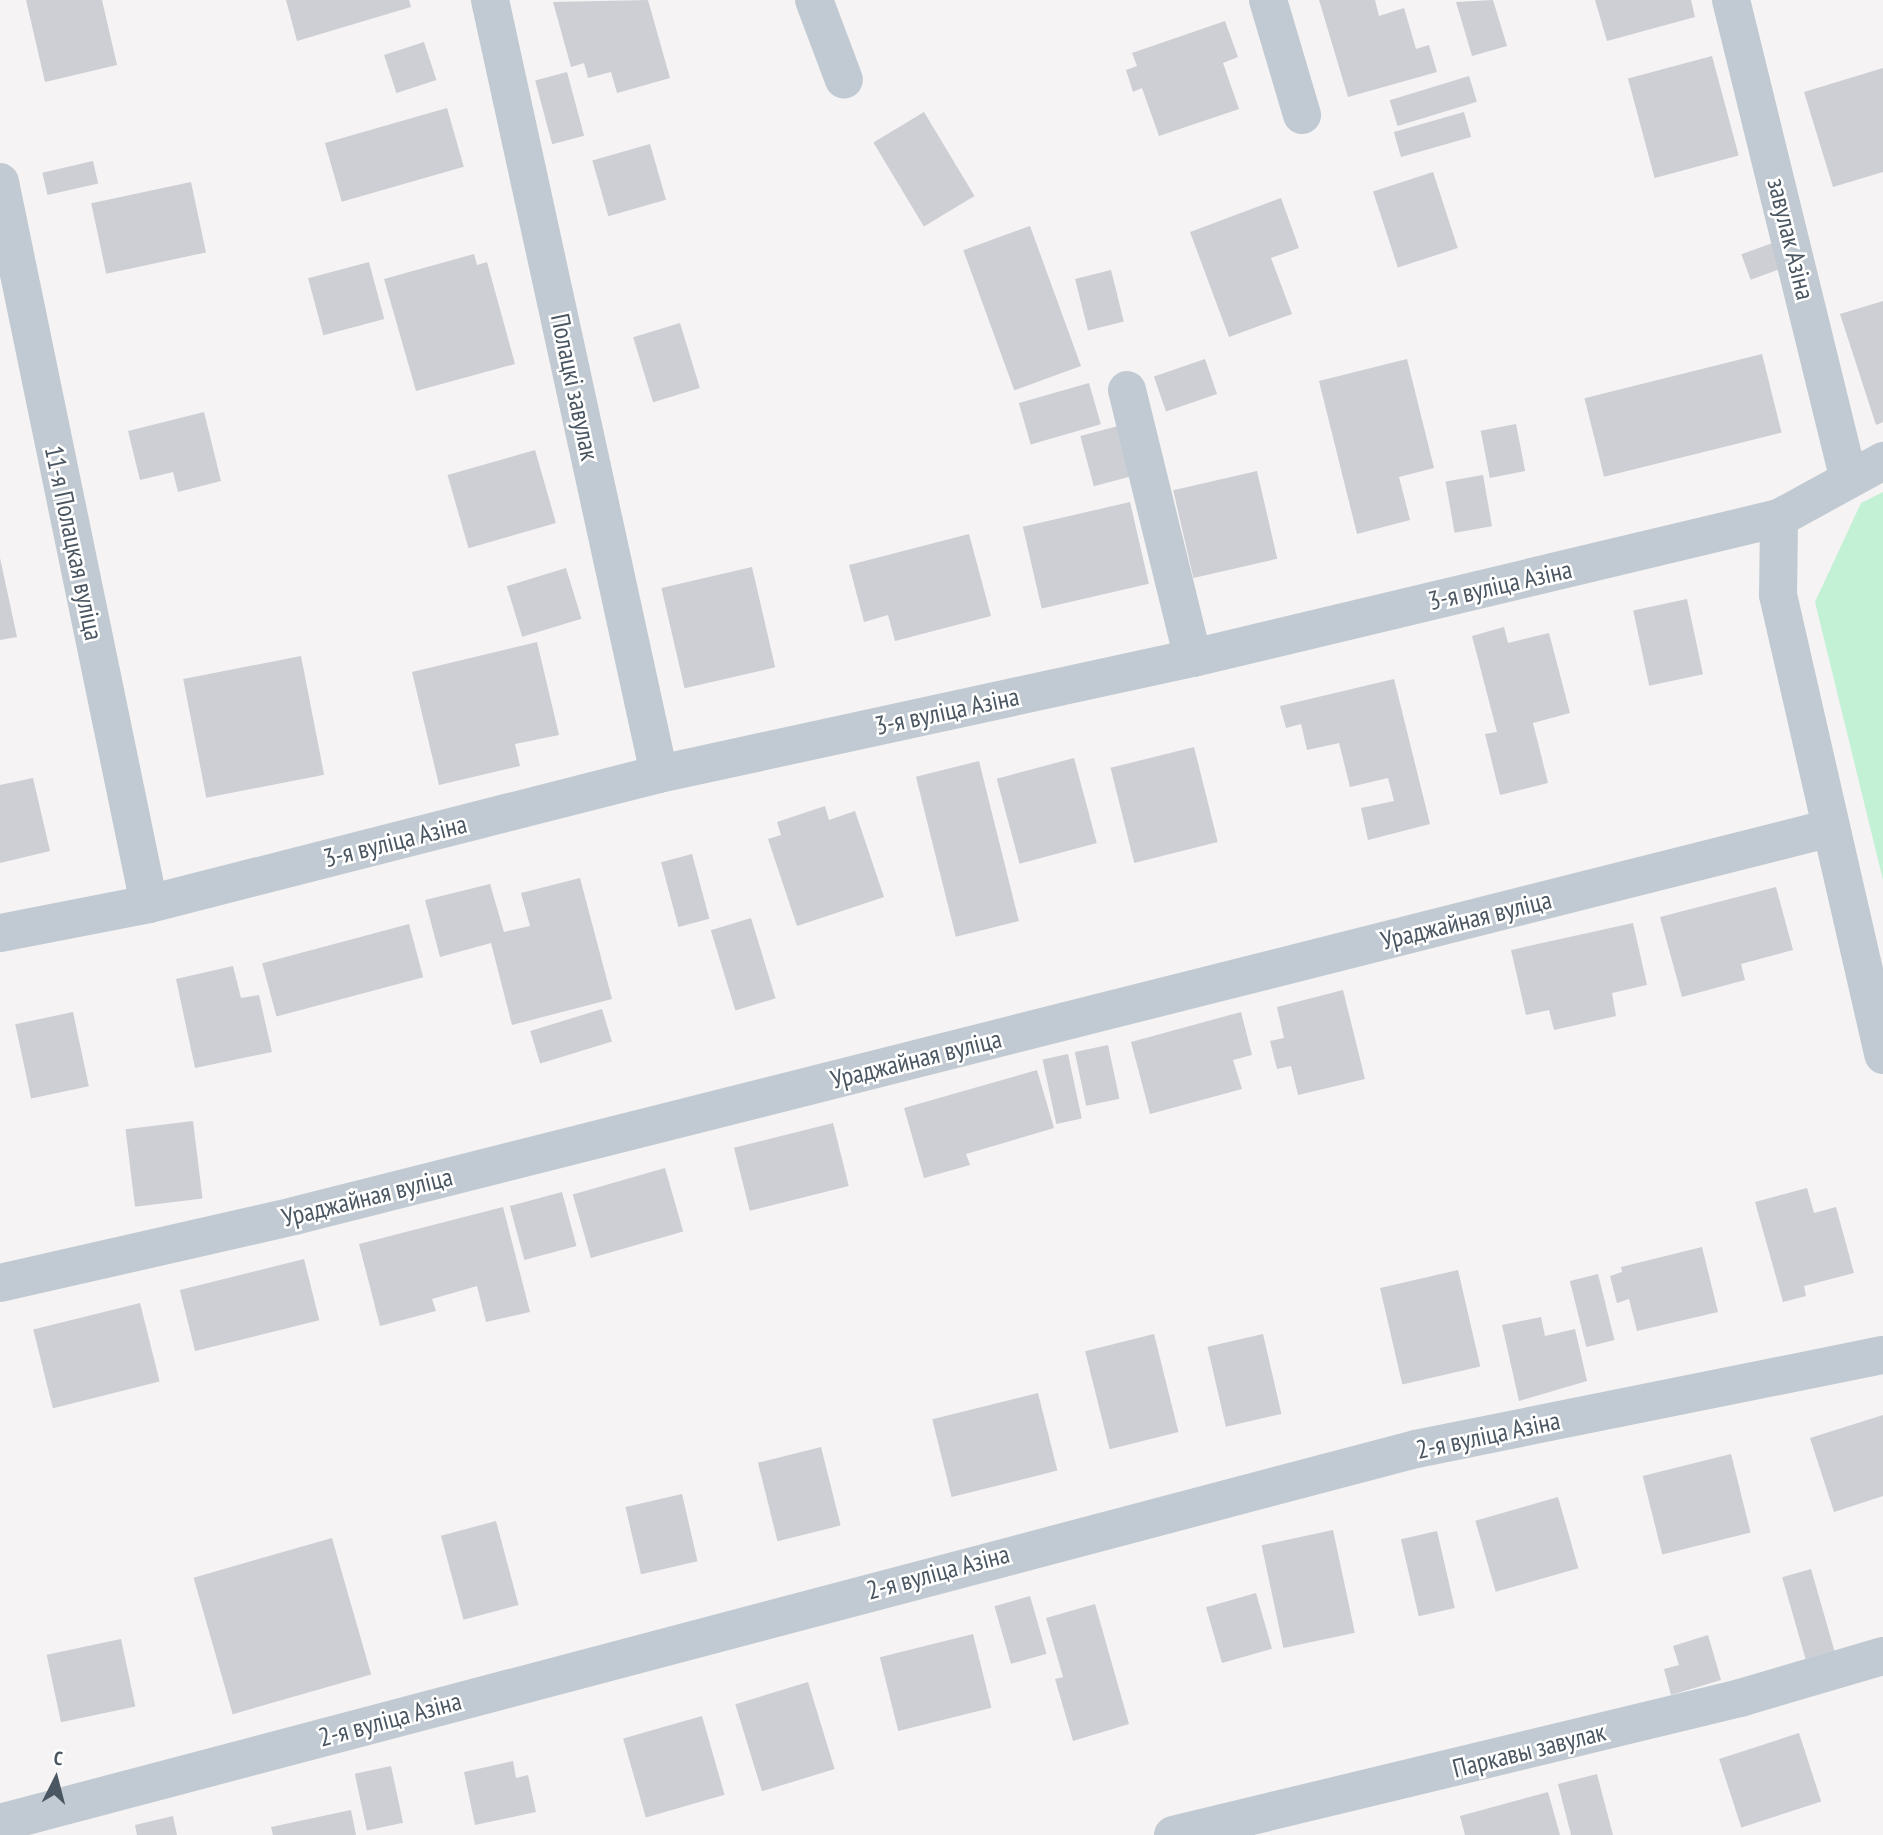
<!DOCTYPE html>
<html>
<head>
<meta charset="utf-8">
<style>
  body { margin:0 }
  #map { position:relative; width:1883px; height:1835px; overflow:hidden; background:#f5f3f3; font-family:"PT Sans Narrow",sans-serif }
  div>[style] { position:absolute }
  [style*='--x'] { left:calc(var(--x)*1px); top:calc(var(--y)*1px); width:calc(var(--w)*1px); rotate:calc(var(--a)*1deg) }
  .green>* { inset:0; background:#c3f1d5 }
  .building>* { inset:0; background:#cdcfd5; transform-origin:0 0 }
  .minor>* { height:38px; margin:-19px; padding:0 19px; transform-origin:19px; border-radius:19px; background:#c1cad2 }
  span { translate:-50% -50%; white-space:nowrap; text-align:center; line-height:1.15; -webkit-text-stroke:5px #fff; paint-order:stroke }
  .street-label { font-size:26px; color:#4a5661 }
  .north { position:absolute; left:21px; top:1744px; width:70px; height:70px; -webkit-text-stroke:5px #fff; paint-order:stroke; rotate:6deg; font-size:19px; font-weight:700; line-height:28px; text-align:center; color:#4a5661 }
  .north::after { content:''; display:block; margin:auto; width:24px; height:32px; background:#4a5661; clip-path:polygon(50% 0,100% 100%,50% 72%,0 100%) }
</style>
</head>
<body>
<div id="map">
  <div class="green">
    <i style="clip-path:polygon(1883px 492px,1883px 880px,1815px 602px,1861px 503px)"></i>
  </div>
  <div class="building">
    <i style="clip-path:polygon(26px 0,102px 0,117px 65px,45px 82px)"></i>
    <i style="clip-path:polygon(286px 0,409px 0,411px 7px,297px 41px)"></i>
    <i style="clip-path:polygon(648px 0,670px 78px,617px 93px,611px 72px,588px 78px,584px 63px,571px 67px,553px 2px)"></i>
    <i style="clip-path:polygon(1319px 0,1375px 0,1379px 16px,1404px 8px,1416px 49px,1429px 45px,1437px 72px,1348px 97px)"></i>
    <i style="clip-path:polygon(1493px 0,1507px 46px,1472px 56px,1456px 2px)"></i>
    <i style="clip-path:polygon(1595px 0,1691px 0,1695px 17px,1607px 41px)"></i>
    <i style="clip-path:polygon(1225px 21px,1238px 57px,1223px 63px,1239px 109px,1159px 136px,1142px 88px,1133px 92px,1126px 70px,1137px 66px,1132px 53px)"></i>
    <i style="left:424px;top:42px;width:40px;height:42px;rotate:72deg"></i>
    <i style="left:1712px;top:56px;width:103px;height:87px;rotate:75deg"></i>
    <i style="clip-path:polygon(1883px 68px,1883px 172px,1833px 187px,1804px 92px)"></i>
    <i style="left:567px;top:72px;width:66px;height:33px;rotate:75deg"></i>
    <i style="left:1469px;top:76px;width:27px;height:83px;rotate:73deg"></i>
    <i style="left:447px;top:108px;width:61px;height:127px;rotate:74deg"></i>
    <i style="left:924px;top:112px;width:98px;height:59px;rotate:59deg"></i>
    <i style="left:1464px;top:112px;width:26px;height:73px;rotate:74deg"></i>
    <i style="left:650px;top:144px;width:58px;height:60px;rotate:74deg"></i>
    <i style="left:93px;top:161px;width:23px;height:52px;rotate:77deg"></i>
    <i style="left:1433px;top:172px;width:80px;height:63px;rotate:72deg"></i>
    <i style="left:191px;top:182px;width:72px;height:102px;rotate:78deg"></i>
    <i style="clip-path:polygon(1281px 198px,1299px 248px,1271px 258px,1292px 314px,1229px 337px,1190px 232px)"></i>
    <i style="left:1030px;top:226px;width:149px;height:71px;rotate:70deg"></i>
    <i style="left:1778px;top:241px;width:27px;height:39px;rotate:70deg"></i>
    <i style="clip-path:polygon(474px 254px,477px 265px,487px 262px,515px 364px,416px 391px,384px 279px)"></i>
    <i style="left:369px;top:262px;width:59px;height:63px;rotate:75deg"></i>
    <i style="left:1111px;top:270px;width:53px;height:37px;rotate:76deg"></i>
    <i style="clip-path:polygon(1883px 301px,1883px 422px,1876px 425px,1840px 314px)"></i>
    <i style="left:680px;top:323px;width:68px;height:49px;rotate:73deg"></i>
    <i style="left:1762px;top:354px;width:81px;height:183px;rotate:76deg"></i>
    <i style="left:1205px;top:359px;width:37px;height:54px;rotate:71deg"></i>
    <i style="clip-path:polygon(1407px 359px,1434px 468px,1399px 477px,1410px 520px,1357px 534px,1319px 381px)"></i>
    <i style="left:1089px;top:383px;width:43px;height:73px;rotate:74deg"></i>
    <i style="clip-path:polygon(204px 412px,221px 481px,178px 492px,173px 472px,140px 480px,128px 431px)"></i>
    <i style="left:1516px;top:424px;width:48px;height:36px;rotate:79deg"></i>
    <i style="left:1118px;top:426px;width:52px;height:39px;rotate:75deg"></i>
    <i style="left:535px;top:450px;width:76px;height:91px;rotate:74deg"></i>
    <i style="left:1257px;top:471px;width:90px;height:86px;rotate:77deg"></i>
    <i style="left:1483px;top:475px;width:52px;height:38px;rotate:80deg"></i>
    <i style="left:1130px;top:502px;width:84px;height:110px;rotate:77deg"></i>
    <i style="clip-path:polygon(969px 534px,991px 616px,895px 641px,888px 615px,864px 622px,849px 565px)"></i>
    <i style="clip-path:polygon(0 558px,17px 637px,0 640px)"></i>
    <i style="left:752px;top:567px;width:103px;height:93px;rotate:77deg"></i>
    <i style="left:566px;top:568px;width:53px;height:62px;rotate:73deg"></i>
    <i style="left:1687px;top:599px;width:77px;height:55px;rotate:78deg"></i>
    <i style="clip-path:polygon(1504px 627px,1508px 643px,1549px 633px,1570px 713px,1533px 723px,1548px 783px,1500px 795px,1485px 734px,1497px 732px,1472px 636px)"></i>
    <i style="clip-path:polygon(537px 642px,559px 735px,515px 744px,520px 766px,439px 785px,412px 672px)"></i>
    <i style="left:301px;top:656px;width:121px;height:120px;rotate:79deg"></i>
    <i style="clip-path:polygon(1394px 679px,1430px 824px,1368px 840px,1361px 808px,1394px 801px,1388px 778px,1350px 787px,1339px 743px,1307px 750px,1301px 724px,1286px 728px,1280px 706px)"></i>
    <i style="left:1194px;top:747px;width:98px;height:86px;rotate:76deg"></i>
    <i style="left:1074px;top:758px;width:88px;height:80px;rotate:75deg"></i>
    <i style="left:979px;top:761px;width:165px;height:65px;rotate:76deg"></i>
    <i style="clip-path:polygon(33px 778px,50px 851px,0 863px,0 785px)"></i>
    <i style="clip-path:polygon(825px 806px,829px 820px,855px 811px,884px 897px,797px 926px,768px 839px,781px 835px,777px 822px)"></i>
    <i style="left:692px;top:854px;width:67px;height:32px;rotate:75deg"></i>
    <i style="clip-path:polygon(580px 878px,612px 999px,512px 1025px,491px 943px,440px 957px,425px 900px,490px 884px,504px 932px,530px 926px,521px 893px)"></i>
    <i style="clip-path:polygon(1776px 887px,1793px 950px,1741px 964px,1745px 980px,1682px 997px,1660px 917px)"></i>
    <i style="left:751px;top:918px;width:84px;height:42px;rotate:73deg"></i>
    <i style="clip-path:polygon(1633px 923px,1647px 985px,1612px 993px,1616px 1016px,1554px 1030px,1549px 1010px,1526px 1015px,1511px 950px)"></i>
    <i style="left:409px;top:924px;width:55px;height:152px;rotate:75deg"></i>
    <i style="clip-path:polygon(233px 966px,241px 998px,259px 995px,272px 1052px,195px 1068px,176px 979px)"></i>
    <i style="clip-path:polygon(1343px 990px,1365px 1079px,1298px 1095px,1291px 1066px,1277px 1069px,1270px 1041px,1284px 1038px,1277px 1007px)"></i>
    <i style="left:602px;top:1009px;width:34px;height:75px;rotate:73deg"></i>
    <i style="left:73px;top:1012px;width:76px;height:59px;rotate:78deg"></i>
    <i style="clip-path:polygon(1241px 1012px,1252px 1055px,1233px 1060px,1242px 1089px,1150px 1114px,1131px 1042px)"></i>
    <i style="left:1108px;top:1045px;width:55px;height:34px;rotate:78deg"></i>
    <i style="left:1068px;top:1054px;width:66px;height:26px;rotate:78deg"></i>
    <i style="clip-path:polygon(1037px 1070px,1054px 1128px,966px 1154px,970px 1165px,924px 1178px,904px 1108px)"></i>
    <i style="left:193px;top:1121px;width:78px;height:68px;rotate:83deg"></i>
    <i style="left:833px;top:1123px;width:65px;height:102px;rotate:76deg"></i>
    <i style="left:665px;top:1168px;width:66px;height:96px;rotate:74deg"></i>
    <i style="clip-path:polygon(1807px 1188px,1814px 1213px,1836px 1207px,1854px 1273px,1804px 1286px,1806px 1296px,1783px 1302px,1755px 1202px)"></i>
    <i style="left:562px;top:1192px;width:56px;height:54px;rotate:75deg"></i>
    <i style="clip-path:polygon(503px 1207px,530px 1312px,486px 1322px,477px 1286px,432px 1299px,436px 1311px,380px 1326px,359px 1244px)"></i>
    <i style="clip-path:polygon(1702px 1247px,1718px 1312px,1637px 1331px,1629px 1299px,1617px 1303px,1610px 1276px,1622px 1272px,1621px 1267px)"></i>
    <i style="left:304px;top:1259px;width:63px;height:128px;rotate:76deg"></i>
    <i style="left:1458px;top:1270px;width:99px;height:80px;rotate:77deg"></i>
    <i style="left:1598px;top:1274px;width:68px;height:29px;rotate:76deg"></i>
    <i style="left:140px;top:1303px;width:81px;height:110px;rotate:76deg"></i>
    <i style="clip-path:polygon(1541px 1317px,1545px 1336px,1575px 1329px,1587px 1381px,1519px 1401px,1502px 1325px)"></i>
    <i style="left:1154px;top:1334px;width:101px;height:71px;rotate:76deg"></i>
    <i style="left:1263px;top:1334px;width:82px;height:57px;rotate:77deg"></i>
    <i style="left:1038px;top:1393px;width:80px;height:109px;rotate:76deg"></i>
    <i style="clip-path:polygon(1883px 1415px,1883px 1496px,1834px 1512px,1810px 1438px)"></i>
    <i style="left:821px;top:1447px;width:81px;height:65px;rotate:76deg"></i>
    <i style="left:1731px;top:1454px;width:81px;height:91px;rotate:76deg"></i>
    <i style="left:682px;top:1494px;width:69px;height:58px;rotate:77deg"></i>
    <i style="left:1558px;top:1497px;width:74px;height:86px;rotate:74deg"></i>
    <i style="left:496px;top:1521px;width:87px;height:57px;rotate:75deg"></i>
    <i style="left:1333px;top:1530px;width:105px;height:73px;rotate:78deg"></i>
    <i style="left:1437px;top:1531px;width:79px;height:37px;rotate:77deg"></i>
    <i style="left:332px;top:1538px;width:142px;height:144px;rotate:74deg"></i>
    <i style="left:1811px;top:1569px;width:85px;height:30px;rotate:74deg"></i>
    <i style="left:1256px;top:1593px;width:58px;height:52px;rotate:74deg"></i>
    <i style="left:1030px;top:1596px;width:60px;height:37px;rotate:74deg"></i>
    <i style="clip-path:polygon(1095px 1604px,1129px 1724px,1073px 1741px,1055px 1679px,1063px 1677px,1046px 1618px)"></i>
    <i style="left:973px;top:1634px;width:76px;height:96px;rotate:76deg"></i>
    <i style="clip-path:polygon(1708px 1635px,1721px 1680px,1671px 1695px,1664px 1669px,1679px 1665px,1673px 1646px)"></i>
    <i style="left:121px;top:1639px;width:69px;height:76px;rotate:78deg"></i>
    <i style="left:808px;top:1682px;width:91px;height:76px;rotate:73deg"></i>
    <i style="left:702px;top:1716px;width:82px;height:82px;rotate:74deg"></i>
    <i style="left:1799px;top:1733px;width:72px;height:84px;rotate:72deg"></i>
    <i style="clip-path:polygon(513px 1761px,516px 1778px,528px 1775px,536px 1812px,475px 1825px,464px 1772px)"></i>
    <i style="left:391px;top:1766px;width:58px;height:37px;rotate:78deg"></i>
    <i style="clip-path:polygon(1597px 1774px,1613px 1835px,1571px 1835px,1558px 1784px)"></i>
    <i style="clip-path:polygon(1548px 1792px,1560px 1835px,1465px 1835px,1460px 1816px)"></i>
    <i style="clip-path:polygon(351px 1810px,356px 1835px,273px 1835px,271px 1827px)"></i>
    <i style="clip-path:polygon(173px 1816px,177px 1835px,137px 1835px,135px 1825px)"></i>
  </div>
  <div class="minor">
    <i style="--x:490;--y:0;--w:792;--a:77.68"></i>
    <i style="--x:814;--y:0;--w:85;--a:69.4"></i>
    <i style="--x:1268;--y:0;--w:120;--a:73.5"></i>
    <i style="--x:1731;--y:0;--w:492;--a:76.2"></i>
    <i style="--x:0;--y:182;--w:737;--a:78.34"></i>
    <i style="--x:1127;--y:390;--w:276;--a:76.2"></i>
    <i style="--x:1779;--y:518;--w:77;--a:90.7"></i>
    <i style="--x:1778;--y:595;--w:472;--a:77.1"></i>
    <i style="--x:0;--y:933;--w:152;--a:-11"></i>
    <i style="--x:149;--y:904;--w:526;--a:-14.3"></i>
    <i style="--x:659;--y:774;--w:546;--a:-12.26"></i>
    <i style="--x:1193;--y:658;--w:602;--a:-13.44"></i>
    <i style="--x:1779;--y:518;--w:119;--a:-28.7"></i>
    <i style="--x:0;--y:1283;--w:302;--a:-12.8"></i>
    <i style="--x:294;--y:1216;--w:1585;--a:-14.17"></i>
    <i style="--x:0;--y:1823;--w:1465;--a:-14.8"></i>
    <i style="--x:1416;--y:1449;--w:476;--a:-11.4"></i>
    <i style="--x:1173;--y:1835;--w:583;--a:-13.58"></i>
    <i style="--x:1740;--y:1698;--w:149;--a:-16.4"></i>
  </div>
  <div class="street-label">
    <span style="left:1791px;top:239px;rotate:76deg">завулак Азіна</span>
    <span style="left:575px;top:387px;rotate:78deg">Полацкі завулак</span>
    <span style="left:74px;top:543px;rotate:78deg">11-я Полацкая вуліца</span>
    <span style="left:1500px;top:585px;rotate:-13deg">3-я вуліца Азіна</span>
    <span style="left:947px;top:711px;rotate:-12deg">3-я вуліца Азіна</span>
    <span style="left:395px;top:841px;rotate:-14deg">3-я вуліца Азіна</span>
    <span style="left:1466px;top:920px;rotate:-14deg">Ураджайная вуліца</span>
    <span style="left:916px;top:1059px;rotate:-14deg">Ураджайная вуліца</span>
    <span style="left:367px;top:1197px;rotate:-14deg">Ураджайная вуліца</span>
    <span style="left:1488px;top:1435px;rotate:-12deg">2-я вуліца Азіна</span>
    <span style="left:938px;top:1572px;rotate:-15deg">2-я вуліца Азіна</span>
    <span style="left:390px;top:1719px;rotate:-15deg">2-я вуліца Азіна</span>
    <span style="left:1529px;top:1750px;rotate:-14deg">Паркавы завулак</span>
  </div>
  <div class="north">С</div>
</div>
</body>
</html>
